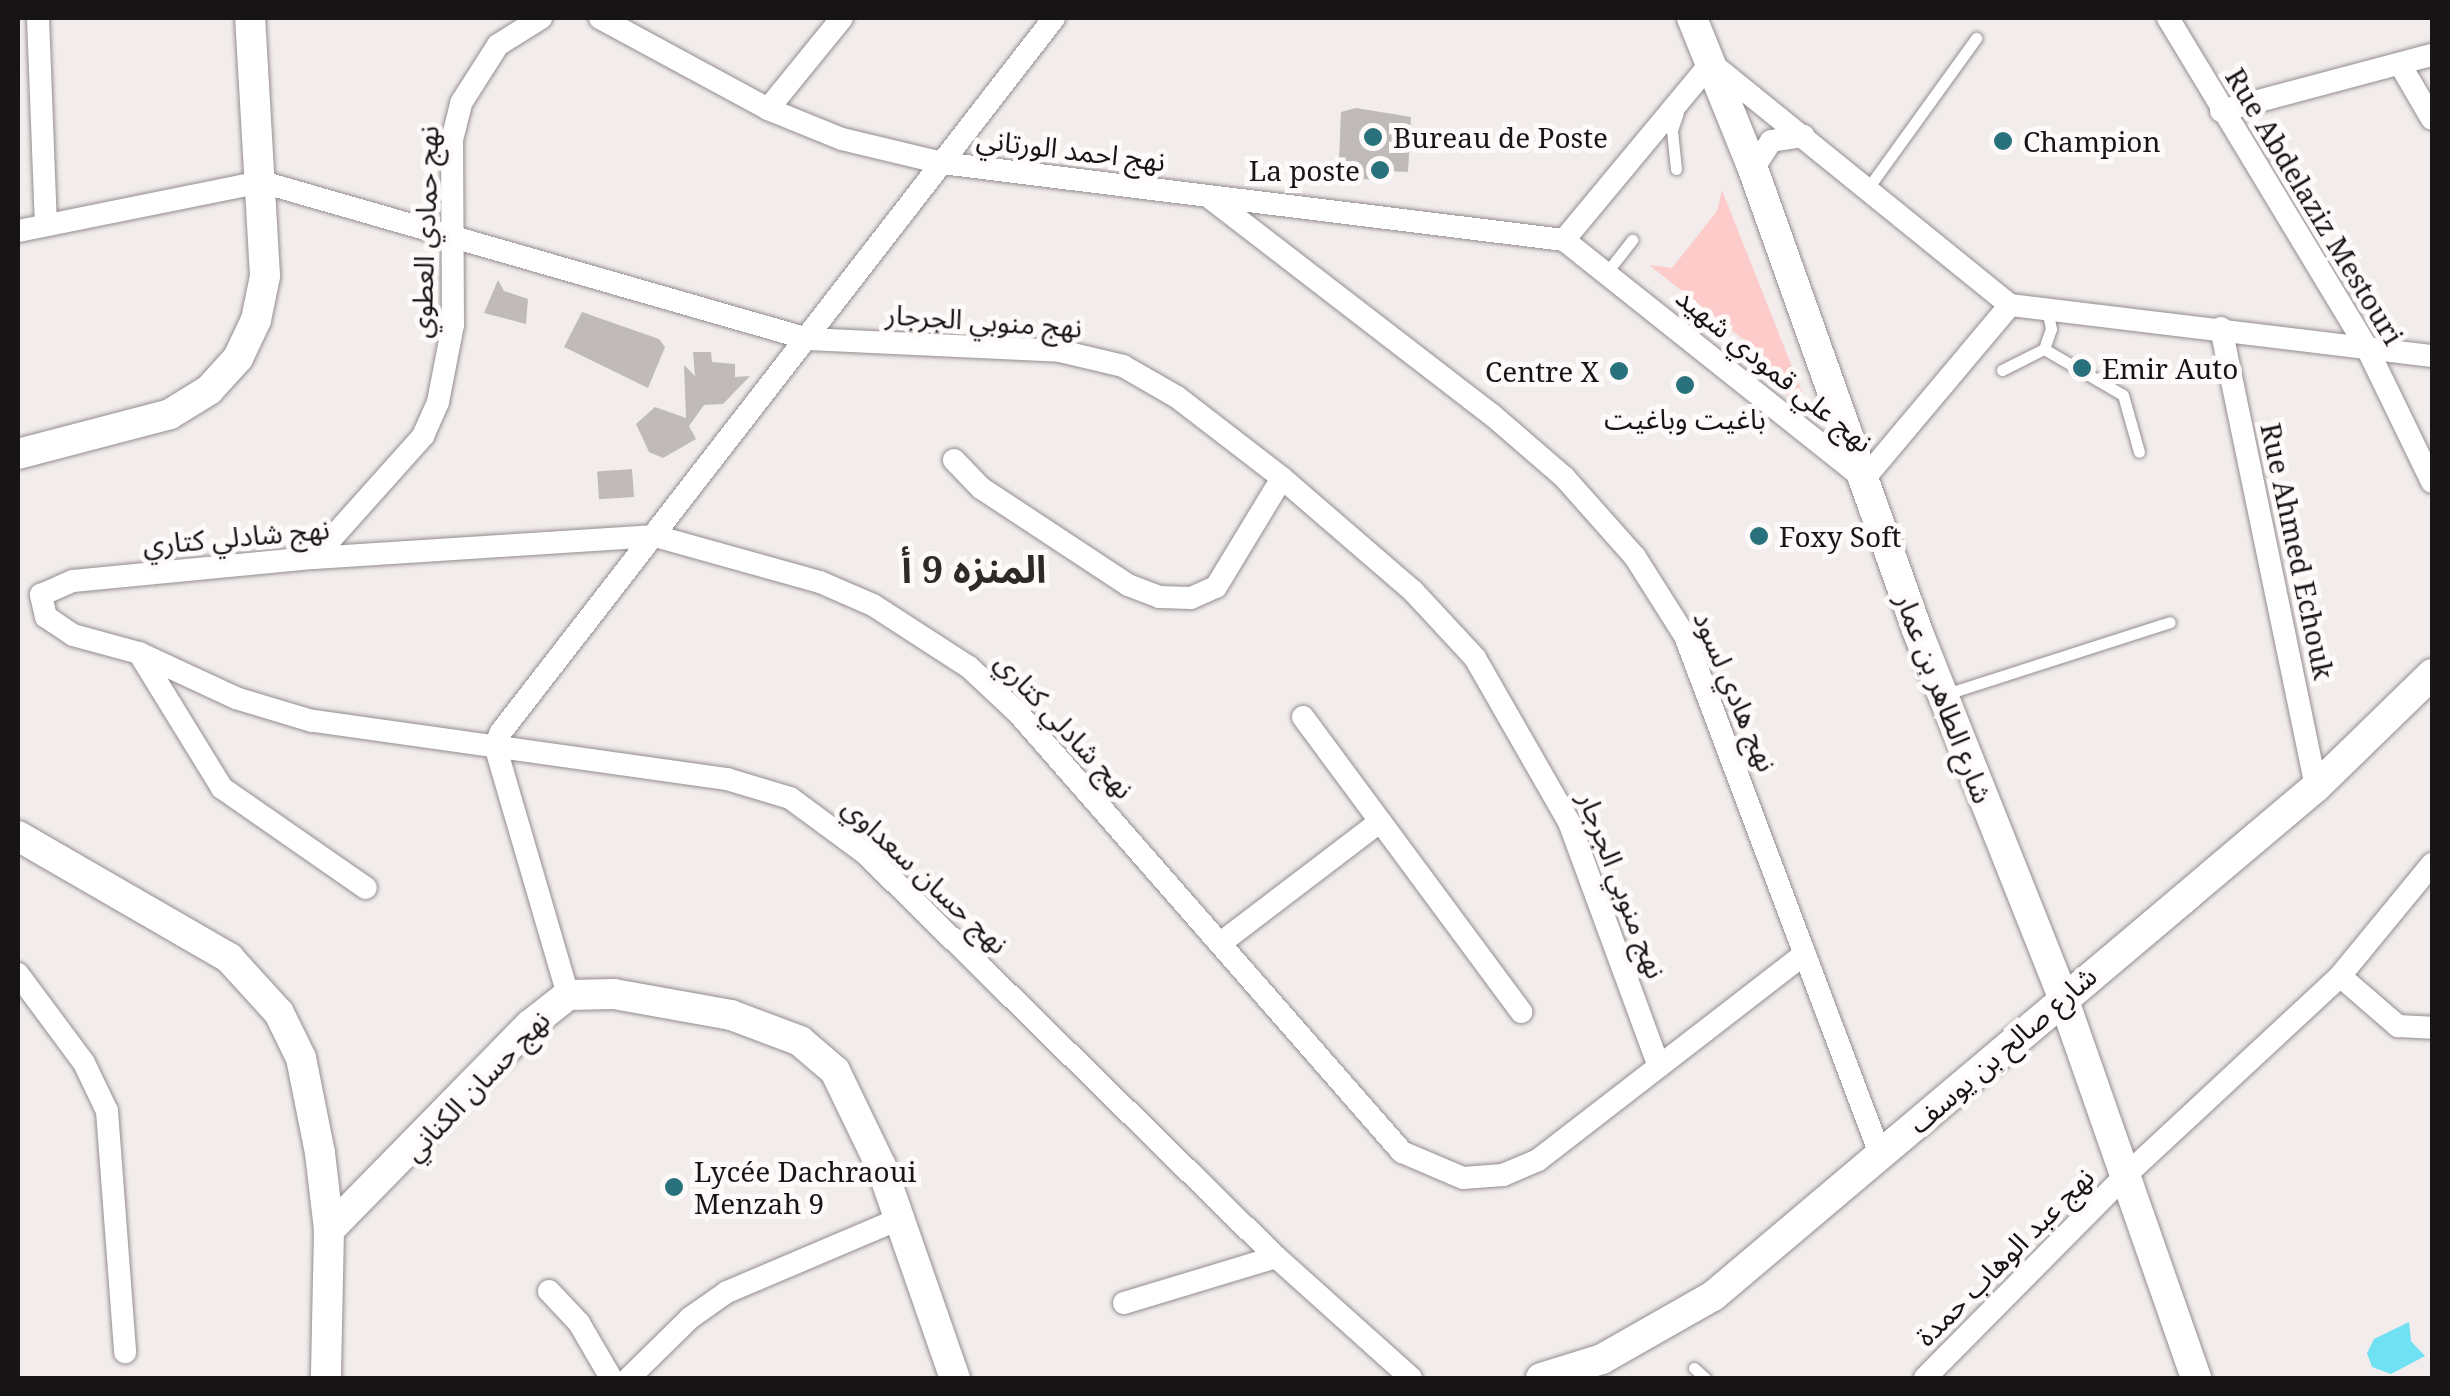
<!DOCTYPE html>
<html>
<head>
<meta charset="utf-8">
<style>
  body { margin:0 }
  #map { position:relative; width:2450px; height:1396px; overflow:hidden; background:#f2ecec; font-family:"Noto Serif","Noto Sans Arabic",serif }
  div>[style] { position:absolute }
  [style*='--x'] { left:calc(var(--x)*1px); top:calc(var(--y)*1px); width:calc(var(--w)*1px); rotate:calc(var(--a)*1deg) }
  .green>* { inset:0; background:#fdcbc9 }
  .water>* { inset:0; background:#70e0f3 }
  .building>* { inset:0; background:#c0baba; transform-origin:0 0 }
  .roads { filter:drop-shadow(0 0 2px #938d8d) drop-shadow(0 0 2px #938d8d) }
  .lane>* { height:11px; margin:-5.5px; padding:0 5.5px; transform-origin:5.5px; border-radius:5.5px; background:#fff }
  .street>* { height:22px; margin:-11px; padding:0 11px; transform-origin:11px; border-radius:11px; background:#fff }
  .secondary>* { height:30px; margin:-15px; padding:0 15px; transform-origin:15px; border-radius:15px; background:#fff }
  .dots>* { width:28px; height:28px; translate:-50% -50%; box-sizing:border-box; border:5px solid #fefaf9; border-radius:50% }
  span { translate:-50% -50%; white-space:nowrap; text-align:center; line-height:1.15; -webkit-text-stroke:10px #fefaf9; paint-order:stroke }
  .poi-label { font-size:28px; color:#161414 }
  .left { translate:0 -50%; text-align:left }
  .right { translate:-100% -50%; text-align:right }
  .street-label { font-size:28px; color:#161414 }
  .district-label { font-size:38px; color:#2e2a2a; font-weight:700 }
  .frame { position:absolute; inset:0; border:20px solid #161414; pointer-events:none }
</style>
</head>
<body>
<div id="map">
  <div class="green">
    <i style="clip-path:polygon(1722px 190px,1802px 392px,1794px 401px,1761px 375px,1771px 361px,1649px 265px,1672px 268px,1717px 211px)"></i>
  </div>
  <div class="water">
    <i style="clip-path:polygon(2409px 1322px,2411px 1341px,2425px 1356px,2391px 1374px,2372px 1367px,2367px 1353px,2374px 1339px)"></i>
  </div>
  <div class="building">
    <i style="clip-path:polygon(1356px 108px,1411px 117px,1408px 172px,1386px 171px,1385px 180px,1357px 179px,1357px 166px,1339px 159px,1341px 112px)"></i>
    <i style="clip-path:polygon(498px 280px,504px 291px,528px 299px,526px 324px,484px 313px)"></i>
    <i style="clip-path:polygon(582px 312px,659px 339px,665px 347px,648px 388px,564px 347px)"></i>
    <i style="clip-path:polygon(693px 352px,711px 352px,712px 362px,735px 364px,735px 377px,750px 376px,723px 404px,704px 405px,689px 426px,696px 439px,663px 458px,649px 452px,636px 424px,655px 407px,686px 418px,684px 365px,695px 376px)"></i>
    <i style="left:632px;top:469px;width:28px;height:35px;rotate:86deg"></i>
  </div>
  <div class="roads">
    <div class="lane">
      <i style="--x:1676;--y:169;--w:39;--a:-96"></i>
      <i style="--x:1672;--y:130;--w:18;--a:-71"></i>
      <i style="--x:1868;--y:188;--w:185;--a:-54.2"></i>
      <i style="--x:1607;--y:272;--w:41;--a:-52"></i>
      <i style="--x:2044;--y:349;--w:91;--a:30.2"></i>
      <i style="--x:2123;--y:395;--w:59;--a:74.3"></i>
      <i style="--x:2002;--y:370;--w:47;--a:-26.6"></i>
      <i style="--x:2044;--y:349;--w:21;--a:-71"></i>
      <i style="--x:2051;--y:329;--w:20;--a:-101"></i>
      <i style="--x:1943;--y:695;--w:238;--a:-17.8"></i>
      <i style="--x:1694;--y:1368;--w:15;--a:42"></i>
    </div>
    <div class="street">
      <i style="--x:38;--y:18;--w:207;--a:87.8"></i>
      <i style="--x:600;--y:18;--w:191;--a:28.4"></i>
      <i style="--x:768;--y:109;--w:80;--a:22.1"></i>
      <i style="--x:842;--y:139;--w:103;--a:13.5"></i>
      <i style="--x:942;--y:163;--w:627;--a:7.06"></i>
      <i style="--x:1564;--y:240;--w:384;--a:38.5"></i>
      <i style="--x:1864;--y:479;--w:227;--a:-50"></i>
      <i style="--x:2168;--y:18;--w:383;--a:58.9"></i>
      <i style="--x:2366;--y:346;--w:151;--a:64.1"></i>
      <i style="--x:2401;--y:66;--w:61;--a:59.7"></i>
      <i style="--x:768;--y:109;--w:117;--a:-50.9"></i>
      <i style="--x:2221;--y:111;--w:218;--a:-14.9"></i>
      <i style="--x:1753;--y:169;--w:33;--a:-57"></i>
      <i style="--x:1771;--y:141;--w:33;--a:-9"></i>
      <i style="--x:1209;--y:197;--w:356;--a:37.6"></i>
      <i style="--x:1491;--y:414;--w:96;--a:40.8"></i>
      <i style="--x:1564;--y:477;--w:107;--a:48.4"></i>
      <i style="--x:1635;--y:557;--w:93;--a:57.7"></i>
      <i style="--x:1685;--y:636;--w:553;--a:69.37"></i>
      <i style="--x:18;--y:231;--w:249;--a:-11.4"></i>
      <i style="--x:262;--y:182;--w:568;--a:16.04"></i>
      <i style="--x:808;--y:339;--w:252;--a:2.7"></i>
      <i style="--x:1060;--y:351;--w:65;--a:13.4"></i>
      <i style="--x:1123;--y:366;--w:62;--a:29.9"></i>
      <i style="--x:1177;--y:397;--w:133;--a:37.6"></i>
      <i style="--x:1282;--y:478;--w:173;--a:40.8"></i>
      <i style="--x:1413;--y:591;--w:91;--a:47.2"></i>
      <i style="--x:1475;--y:658;--w:189;--a:60.2"></i>
      <i style="--x:1569;--y:822;--w:260;--a:69.8"></i>
      <i style="--x:1564;--y:240;--w:230;--a:-50.3"></i>
      <i style="--x:1711;--y:63;--w:385;--a:39"></i>
      <i style="--x:2010;--y:305;--w:425;--a:6.9"></i>
      <i style="--x:2221;--y:328;--w:469;--a:78.3"></i>
      <i style="--x:954;--y:460;--w:39;--a:46"></i>
      <i style="--x:981;--y:488;--w:176;--a:33.4"></i>
      <i style="--x:1128;--y:585;--w:33;--a:21"></i>
      <i style="--x:1159;--y:597;--w:32;--a:2"></i>
      <i style="--x:1191;--y:598;--w:27;--a:-24"></i>
      <i style="--x:1216;--y:587;--w:127;--a:-58.8"></i>
      <i style="--x:314;--y:558;--w:164;--a:-48.2"></i>
      <i style="--x:423;--y:436;--w:37;--a:-66"></i>
      <i style="--x:438;--y:402;--w:78;--a:-79"></i>
      <i style="--x:453;--y:325;--w:185;--a:-90.3"></i>
      <i style="--x:452;--y:140;--w:38;--a:-76"></i>
      <i style="--x:461;--y:103;--w:69;--a:-57.5"></i>
      <i style="--x:498;--y:45;--w:51;--a:-32.1"></i>
      <i style="--x:139;--y:653;--w:158;--a:58.4"></i>
      <i style="--x:222;--y:788;--w:175;--a:34.8"></i>
      <i style="--x:1303;--y:717;--w:367;--a:53.5"></i>
      <i style="--x:1222;--y:942;--w:195;--a:-37.3"></i>
      <i style="--x:18;--y:974;--w:111;--a:53.4"></i>
      <i style="--x:84;--y:1063;--w:53;--a:64.4"></i>
      <i style="--x:107;--y:1111;--w:242;--a:85.7"></i>
      <i style="--x:2340;--y:976;--w:77;--a:40.8"></i>
      <i style="--x:2398;--y:1026;--w:34;--a:3"></i>
      <i style="--x:568;--y:995;--w:259;--a:-106.3"></i>
      <i style="--x:495;--y:746;--w:15;--a:-67"></i>
      <i style="--x:501;--y:732;--w:903;--a:-52.24"></i>
      <i style="--x:549;--y:1291;--w:44;--a:46.8"></i>
      <i style="--x:579;--y:1323;--w:64;--a:59.8"></i>
      <i style="--x:1124;--y:1303;--w:159;--a:-16.8"></i>
      <i style="--x:629;--y:1378;--w:86;--a:-44.5"></i>
      <i style="--x:690;--y:1318;--w:45;--a:-35.1"></i>
      <i style="--x:727;--y:1292;--w:185;--a:-23"></i>
      <i style="--x:1411;--y:1378;--w:181;--a:-138.1"></i>
      <i style="--x:1276;--y:1257;--w:575;--a:-135.49"></i>
      <i style="--x:866;--y:854;--w:94;--a:-143.6"></i>
      <i style="--x:790;--y:798;--w:66;--a:-163.2"></i>
      <i style="--x:727;--y:779;--w:419;--a:-172"></i>
      <i style="--x:312;--y:721;--w:79;--a:-163.2"></i>
      <i style="--x:236;--y:698;--w:107;--a:-155.1"></i>
      <i style="--x:139;--y:653;--w:68;--a:-164.7"></i>
      <i style="--x:73;--y:635;--w:32;--a:-146"></i>
      <i style="--x:46;--y:617;--w:23;--a:-103"></i>
      <i style="--x:41;--y:595;--w:35;--a:-24"></i>
      <i style="--x:73;--y:581;--w:242;--a:-5.5"></i>
      <i style="--x:314;--y:558;--w:342;--a:-3.7"></i>
      <i style="--x:655;--y:536;--w:171;--a:15.6"></i>
      <i style="--x:820;--y:582;--w:58;--a:23.5"></i>
      <i style="--x:873;--y:605;--w:114;--a:32.9"></i>
      <i style="--x:969;--y:667;--w:69;--a:43.2"></i>
      <i style="--x:1019;--y:714;--w:582;--a:48.83"></i>
      <i style="--x:1402;--y:1152;--w:66;--a:23.1"></i>
      <i style="--x:1463;--y:1178;--w:40;--a:-4.3"></i>
      <i style="--x:1503;--y:1175;--w:38;--a:-23"></i>
      <i style="--x:1538;--y:1160;--w:335;--a:-37.7"></i>
      <i style="--x:1925;--y:1378;--w:284;--a:-45.3"></i>
      <i style="--x:2125;--y:1176;--w:294;--a:-42.9"></i>
      <i style="--x:2340;--y:976;--w:145;--a:-50.6"></i>
    </div>
    <div class="secondary">
      <i style="--x:1692;--y:18;--w:163;--a:68"></i>
      <i style="--x:1753;--y:169;--w:489;--a:70.4"></i>
      <i style="--x:1917;--y:630;--w:393;--a:68.3"></i>
      <i style="--x:2062;--y:995;--w:406;--a:70.7"></i>
      <i style="--x:18;--y:454;--w:157;--a:-14.7"></i>
      <i style="--x:170;--y:414;--w:46;--a:-31.6"></i>
      <i style="--x:209;--y:390;--w:43;--a:-47.8"></i>
      <i style="--x:238;--y:358;--w:42;--a:-64.7"></i>
      <i style="--x:256;--y:320;--w:45;--a:-78.4"></i>
      <i style="--x:265;--y:276;--w:258;--a:-93.3"></i>
      <i style="--x:18;--y:836;--w:244;--a:30"></i>
      <i style="--x:229;--y:958;--w:74;--a:47.7"></i>
      <i style="--x:279;--y:1013;--w:50;--a:63.9"></i>
      <i style="--x:301;--y:1058;--w:97;--a:78.7"></i>
      <i style="--x:320;--y:1153;--w:78;--a:83.3"></i>
      <i style="--x:329;--y:1230;--w:148;--a:91.2"></i>
      <i style="--x:329;--y:1230;--w:287;--a:-45.6"></i>
      <i style="--x:530;--y:1025;--w:48;--a:-38.3"></i>
      <i style="--x:568;--y:995;--w:46;--a:-1.2"></i>
      <i style="--x:614;--y:994;--w:119;--a:10.2"></i>
      <i style="--x:731;--y:1015;--w:74;--a:20.6"></i>
      <i style="--x:800;--y:1041;--w:46;--a:40.6"></i>
      <i style="--x:835;--y:1071;--w:106;--a:64.2"></i>
      <i style="--x:881;--y:1166;--w:225;--a:70.8"></i>
      <i style="--x:1541;--y:1378;--w:64;--a:-17.3"></i>
      <i style="--x:1602;--y:1359;--w:128;--a:-29.6"></i>
      <i style="--x:1713;--y:1296;--w:789;--a:-40.17"></i>
      <i style="--x:2316;--y:787;--w:162;--a:-44.2"></i>
    </div>
  </div>
  <div class="dots">
    <i style="left:1373px;top:137px;background:#29717d"></i>
    <i style="left:2003px;top:141px;background:#29717d"></i>
    <i style="left:1380px;top:170px;background:#29717d"></i>
    <i style="left:2082px;top:368px;background:#29717d"></i>
    <i style="left:1619px;top:371px;background:#29717d"></i>
    <i style="left:1685px;top:385px;background:#29717d"></i>
    <i style="left:1759px;top:536px;background:#29717d"></i>
    <i style="left:674px;top:1187px;background:#29717d"></i>
  </div>
  <div class="poi-label">
    <span class="left" style="left:1393px;top:137px">Bureau de Poste</span>
    <span class="left" style="left:2023px;top:141px">Champion</span>
    <span class="right" style="left:1360px;top:170px">La poste</span>
    <span class="left" style="left:2102px;top:368px">Emir Auto</span>
    <span class="right" style="left:1599px;top:371px">Centre X</span>
    <span style="left:1685px;top:418px">باغيت وباغيت</span>
    <span class="left" style="left:1779px;top:536px">Foxy Soft</span>
    <span class="left" style="left:694px;top:1187px">Lycée Dachraoui<br>Menzah 9</span>
  </div>
  <div class="street-label">
    <span style="left:1071px;top:149px;rotate:7deg">نهج احمد الورتاني</span>
    <span style="left:2315px;top:206px;rotate:59deg">Rue Abdelaziz Mestouri</span>
    <span style="left:424px;top:232px;rotate:-88deg">نهج حمادي العطوي</span>
    <span style="left:984px;top:320px;rotate:4deg">نهج منوبي الجرجار</span>
    <span style="left:1775px;top:369px;rotate:39deg">نهج علي قمودي شهيد</span>
    <span style="left:236px;top:536px;rotate:-5deg">نهج شادلي كتاري</span>
    <span style="left:2298px;top:551px;rotate:78deg">Rue Ahmed Echouk</span>
    <span style="left:1736px;top:691px;rotate:67deg">نهج هادي لسود</span>
    <span style="left:1945px;top:698px;rotate:69deg">شارع الطاهر بن عمار</span>
    <span style="left:1065px;top:725px;rotate:47deg">نهج شادلي كتاري</span>
    <span style="left:926px;top:875px;rotate:43deg">نهج حسان سعداوي</span>
    <span style="left:1623px;top:885px;rotate:69deg">نهج منوبي الجرجار</span>
    <span style="left:2002px;top:1049px;rotate:-41deg">شارع صالح بن يوسف</span>
    <span style="left:476px;top:1085px;rotate:-46deg">نهج حسان الكناني</span>
    <span style="left:2004px;top:1256px;rotate:-45deg">نهج عبد الوهاب حمدة</span>
  </div>
  <div class="district-label">
    <span style="left:974px;top:569px">المنزه 9 أ</span>
  </div>
  <div class="frame"></div>
</div>
</body>
</html>
